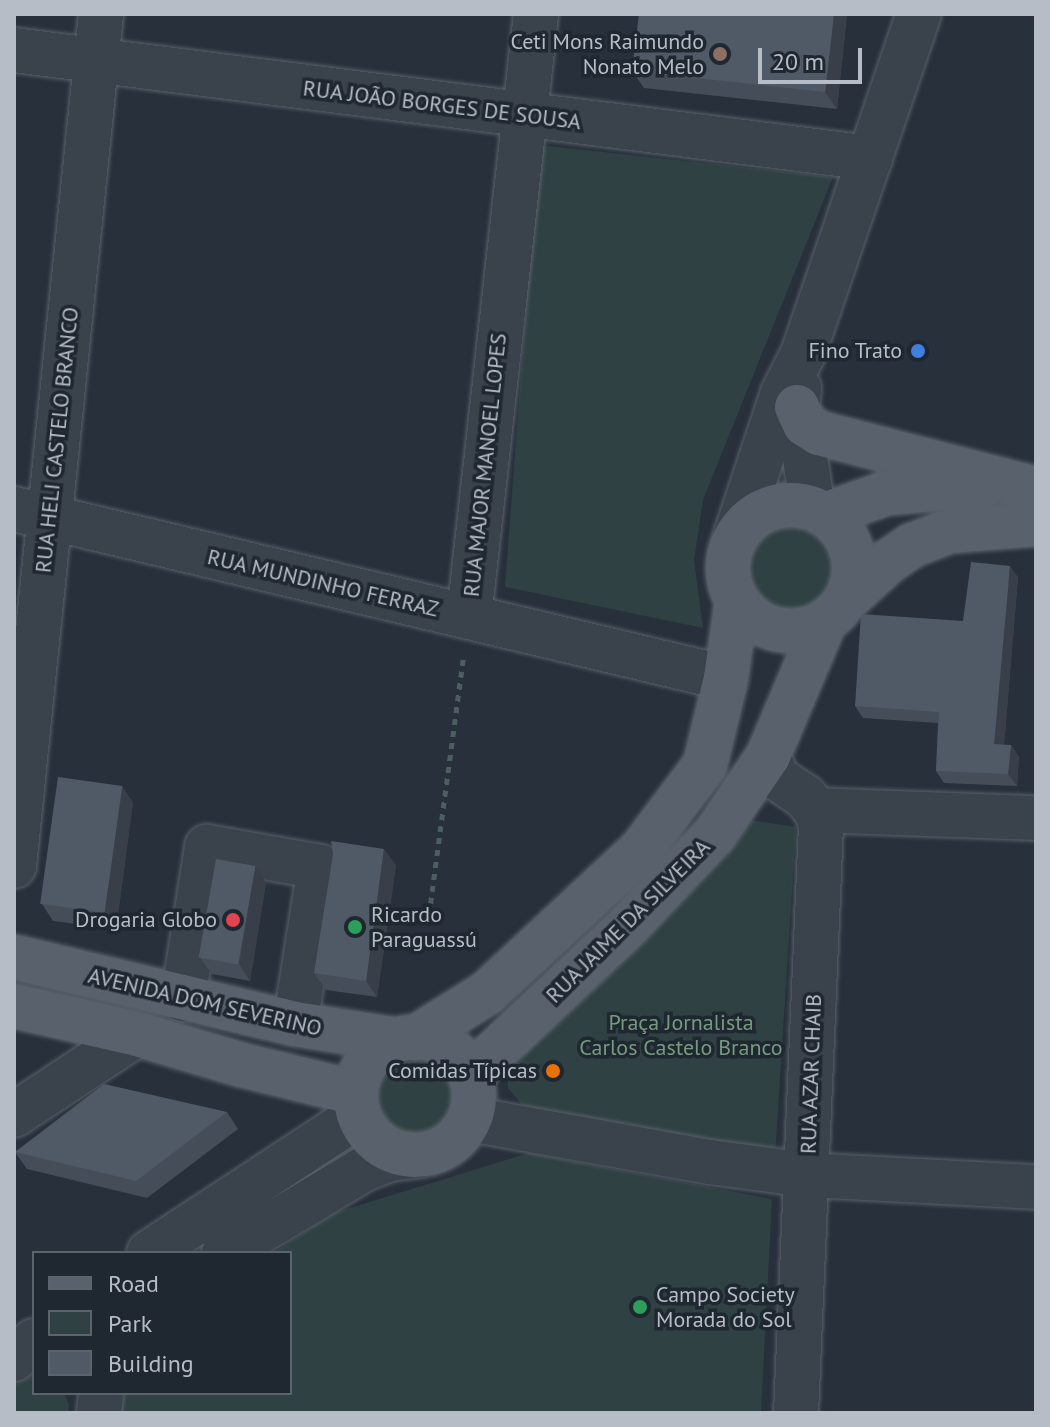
<!DOCTYPE html>
<html>
<head>
<meta charset="utf-8">
<style>
  body { margin:0 }
  #map { position:relative; width:1050px; height:1427px; overflow:hidden; background:#27303b; font-family:"PT Sans",sans-serif }
  div>[style] { position:absolute }
  [style*='--x'] { left:calc(var(--x)*1px); top:calc(var(--y)*1px); width:calc(var(--w)*1px); rotate:calc(var(--a)*1deg) }
  .green>* { inset:0; background:#2f4142 }
  .round { border-radius:50% }
  .path>* { height:5px; margin-top:-2.5px; transform-origin:0; background:repeating-linear-gradient(90deg,#4d5e60 0 6px,transparent 0 12px) }
  .roads { filter:drop-shadow(0 0 2px #58606a) drop-shadow(0 0 2px #58606a) }
  .minor>* { height:44px; margin:-22px; padding:0 22px; transform-origin:22px; border-radius:22px; background:#3a424c }
  .major>* { height:44px; margin:-22px; padding:0 22px; transform-origin:22px; border-radius:22px; background:#58616c }
  .major>.ring { margin:-22px; padding:0; box-sizing:content-box; background:none; border:44px solid #58616c; border-radius:50% }
  .wall>* { inset:0; background:#454d59 }
  .shaded-wall>* { inset:0; background:#383f48 }
  .building>* { inset:0; background:#505a67; transform-origin:0 0 }
  .dots>* { width:22px; height:22px; translate:-50% -50%; box-sizing:border-box; border:4px solid #1f2731; border-radius:50% }
  span { translate:-50% -50%; white-space:nowrap; text-align:center; line-height:1.15; -webkit-text-stroke:7px #1f2731; paint-order:stroke }
  .poi-label { font-size:22px; color:#b6bdc7 }
  .right { translate:-100% -50%; text-align:right }
  .left { translate:0 -50%; text-align:left }
  .street-label { font-size:22px; color:#b6bdc7 }
  .park-label { font-size:22px; color:#779a7f }
  .frame { position:absolute; inset:0; border:16px solid #b6bdc7; pointer-events:none }
  .legend { position:absolute; left:32px; top:1251px; width:260px; height:144px; box-sizing:border-box; background:#1f2731; border:2px solid #5b636d; margin:0; padding:10px 14px; list-style:none; font-size:24px; color:#b6bdc7 }
  .legend li { display:flex; align-items:center; gap:16px; height:40px }
  .legend b { width:40px; border:2px solid #5b636d }
  .scale { position:absolute; left:758px; top:48px; width:104px; height:36px; box-sizing:border-box; border:4px solid #b6bdc7; border-top:0; padding-left:10px; font-size:24px; line-height:28px; white-space:nowrap; color:#b6bdc7; -webkit-text-stroke:6px #1f2731; paint-order:stroke }
</style>
</head>
<body>
<div id="map">
  <div class="green">
    <i style="clip-path:polygon(538px 145px,833px 177px,703px 500px,694px 560px,703px 628px,505px 587px)"></i>
    <i class="round" style="left:749px;top:527px;width:84px;height:84px"></i>
    <i style="clip-path:polygon(743px 819px,796px 827px,775px 1157px,523px 1106px,508px 1088px,506px 1068px)"></i>
    <i class="round" style="left:372px;top:1054px;width:86px;height:86px"></i>
    <i style="clip-path:polygon(529px 1153px,772px 1199px,761px 1413px,117px 1413px,120px 1393px,290px 1393px,290px 1253px,273px 1253px,334px 1213px)"></i>
    <i style="clip-path:polygon(34px 1375px,34px 1393px,64px 1393px,69px 1405px,68px 1413px,14px 1413px,14px 1378px)"></i>
  </div>
  <div class="path">
    <i style="--x:429;--y:915;--w:263;--a:-82.4"></i>
  </div>
  <div class="roads">
    <div class="minor">
      <i style="--x:14;--y:50;--w:863;--a:7.19"></i>
      <i style="--x:799;--y:388;--w:19;--a:96"></i>
      <i style="--x:797;--y:407;--w:103;--a:81.1"></i>
      <i style="--x:14;--y:509;--w:732;--a:13.35"></i>
      <i style="--x:734;--y:541;--w:156;--a:-71.7"></i>
      <i style="--x:783;--y:393;--w:44;--a:-62.9"></i>
      <i style="--x:803;--y:354;--w:359;--a:-71.2"></i>
      <i style="--x:469;--y:617;--w:607;--a:-83.66"></i>
      <i style="--x:768;--y:756;--w:24;--a:68"></i>
      <i style="--x:777;--y:778;--w:34;--a:34"></i>
      <i style="--x:805;--y:797;--w:17;--a:50"></i>
      <i style="--x:816;--y:810;--w:16;--a:72"></i>
      <i style="--x:821;--y:825;--w:589;--a:92.43"></i>
      <i style="--x:816;--y:810;--w:220;--a:2.1"></i>
      <i style="--x:14;--y:866;--w:856;--a:-84.17"></i>
      <i style="--x:183;--y:999;--w:154;--a:-81"></i>
      <i style="--x:207;--y:847;--w:115;--a:10"></i>
      <i style="--x:320;--y:867;--w:159;--a:99"></i>
      <i style="--x:14;--y:1115;--w:147;--a:-33.4"></i>
      <i style="--x:470;--y:1119;--w:244;--a:10.2"></i>
      <i style="--x:710;--y:1162;--w:98;--a:7.6"></i>
      <i style="--x:807;--y:1175;--w:229;--a:3"></i>
      <i style="--x:149;--y:1253;--w:251;--a:-33.3"></i>
      <i style="--x:224;--y:1253;--w:163;--a:-31"></i>
      <i style="--x:364;--y:1169;--w:28;--a:-21"></i>
      <i style="--x:390;--y:1159;--w:31;--a:-7"></i>
      <i style="--x:14;--y:1359;--w:27;--a:-42"></i>
      <i style="--x:99;--y:1413;--w:20;--a:-84"></i>
    </div>
    <div class="major">
      <i style="--x:797;--y:407;--w:19;--a:65"></i>
      <i style="--x:805;--y:424;--w:17;--a:33"></i>
      <i style="--x:819;--y:433;--w:224;--a:14.5"></i>
      <i class="ring" style="left:728px;top:505px;width:82px;height:82px"></i>
      <i style="--x:827;--y:514;--w:64;--a:-19.3"></i>
      <i style="--x:887;--y:493;--w:80;--a:-5"></i>
      <i style="--x:967;--y:486;--w:15;--a:8"></i>
      <i style="--x:845;--y:601;--w:59;--a:-42.3"></i>
      <i style="--x:889;--y:561;--w:29;--a:-34"></i>
      <i style="--x:913;--y:545;--w:39;--a:-21"></i>
      <i style="--x:949;--y:531;--w:87;--a:-4.6"></i>
      <i style="--x:14;--y:957;--w:289;--a:13.4"></i>
      <i style="--x:295;--y:1024;--w:103;--a:8.9"></i>
      <i style="--x:14;--y:1006;--w:126;--a:12.8"></i>
      <i style="--x:137;--y:1034;--w:109;--a:16.4"></i>
      <i style="--x:242;--y:1065;--w:117;--a:13.8"></i>
      <i class="ring" style="left:356px;top:1037px;width:74px;height:74px"></i>
      <i style="--x:415;--y:1038;--w:85;--a:-32"></i>
      <i style="--x:487;--y:993;--w:210;--a:-42.9"></i>
      <i style="--x:641;--y:850;--w:106;--a:-53"></i>
      <i style="--x:705;--y:765;--w:89;--a:-76.4"></i>
      <i style="--x:726;--y:678;--w:78;--a:-81.9"></i>
      <i style="--x:470;--y:1075;--w:219;--a:-43.3"></i>
      <i style="--x:629;--y:925;--w:125;--a:-46.6"></i>
      <i style="--x:715;--y:834;--w:94;--a:-55.8"></i>
      <i style="--x:768;--y:756;--w:147;--a:-67.1"></i>
    </div>
  </div>
  <div class="wall">
    <i style="clip-path:polygon(847px 14px,837px 109px,644px 88px,632px 71px)"></i>
    <i style="clip-path:polygon(1018px 577px,1004px 745px,1011px 745px,1019px 757px,1017px 786px,944px 783px,936px 771px,938px 723px,863px 718px,855px 706px)"></i>
    <i style="clip-path:polygon(133px 802px,116px 929px,53px 921px,42px 904px)"></i>
    <i style="clip-path:polygon(396px 865px,377px 997px,326px 990px,314px 973px)"></i>
    <i style="clip-path:polygon(255px 866px,266px 883px,250px 981px,212px 974px,200px 958px)"></i>
    <i style="clip-path:polygon(227px 1112px,238px 1129px,147px 1198px,27px 1169px,15px 1152px)"></i>
  </div>
  <div class="shaded-wall">
    <i style="clip-path:polygon(834px 14px,847px 14px,837px 109px,825px 92px)"></i>
    <i style="clip-path:polygon(1010px 566px,1018px 577px,1003px 756px,994px 744px)"></i>
    <i style="clip-path:polygon(1011px 745px,1019px 757px,1017px 786px,1008px 774px)"></i>
    <i style="clip-path:polygon(122px 786px,133px 802px,116px 929px,104px 913px)"></i>
    <i style="clip-path:polygon(384px 849px,396px 865px,377px 997px,366px 981px)"></i>
    <i style="clip-path:polygon(255px 866px,266px 883px,250px 981px,239px 964px)"></i>
  </div>
  <div class="building">
    <i style="clip-path:polygon(639px 14px,834px 14px,825px 92px,632px 71px)"></i>
    <i style="clip-path:polygon(971px 562px,1010px 566px,994px 744px,1011px 745px,1008px 774px,936px 771px,939px 712px,855px 706px,861px 614px,963px 621px)"></i>
    <i style="left:58px;top:777px;width:65px;height:128px;rotate:8deg"></i>
    <i style="clip-path:polygon(331px 841px,384px 849px,366px 981px,314px 973px,333px 854px)"></i>
    <i style="left:216px;top:859px;width:40px;height:100px;rotate:10deg"></i>
    <i style="clip-path:polygon(104px 1084px,227px 1112px,136px 1181px,15px 1152px)"></i>
  </div>
  <div class="dots">
    <i style="left:720px;top:54px;background:#8d6e63"></i>
    <i style="left:918px;top:351px;background:#3f7fe0"></i>
    <i style="left:233px;top:920px;background:#e0444e"></i>
    <i style="left:355px;top:927px;background:#2e9e5b"></i>
    <i style="left:553px;top:1071px;background:#e8710a"></i>
    <i style="left:640px;top:1307px;background:#2e9e5b"></i>
  </div>
  <div class="poi-label">
    <span class="right" style="left:704px;top:54px">Ceti Mons Raimundo<br>Nonato Melo</span>
    <span class="right" style="left:902px;top:351px">Fino Trato</span>
    <span class="left" style="left:371px;top:927px">Ricardo<br>Paraguassú</span>
    <span class="right" style="left:217px;top:920px">Drogaria Globo</span>
    <span class="right" style="left:537px;top:1071px">Comidas Típicas</span>
    <span class="left" style="left:656px;top:1307px">Campo Society<br>Morada do Sol</span>
  </div>
  <div class="street-label">
    <span style="left:442px;top:105px;rotate:7deg">RUA JOÃO BORGES DE SOUSA</span>
    <span style="left:57px;top:440px;rotate:-84deg">RUA HELI CASTELO BRANCO</span>
    <span style="left:485px;top:465px;rotate:-84deg">RUA MAJOR MANOEL LOPES</span>
    <span style="left:323px;top:583px;rotate:13deg">RUA MUNDINHO FERRAZ</span>
    <span style="left:628px;top:921px;rotate:-45deg">RUA JAIME DA SILVEIRA</span>
    <span style="left:205px;top:1002px;rotate:13deg">AVENIDA DOM SEVERINO</span>
    <span style="left:811px;top:1074px;rotate:-88deg">RUA AZAR CHAIB</span>
  </div>
  <div class="park-label">
    <span style="left:681px;top:1035px">Praça Jornalista<br>Carlos Castelo Branco</span>
  </div>
  <div class="frame"></div>
  <ul class="legend">
  <li><b style="height:10px;background:#58616c"></b>Road</li>
  <li><b style="height:22px;background:#2f4142"></b>Park</li>
  <li><b style="height:22px;background:#505a67"></b>Building</li>
  </ul>
  <div class="scale">20 m</div>
</div>
</body>
</html>
